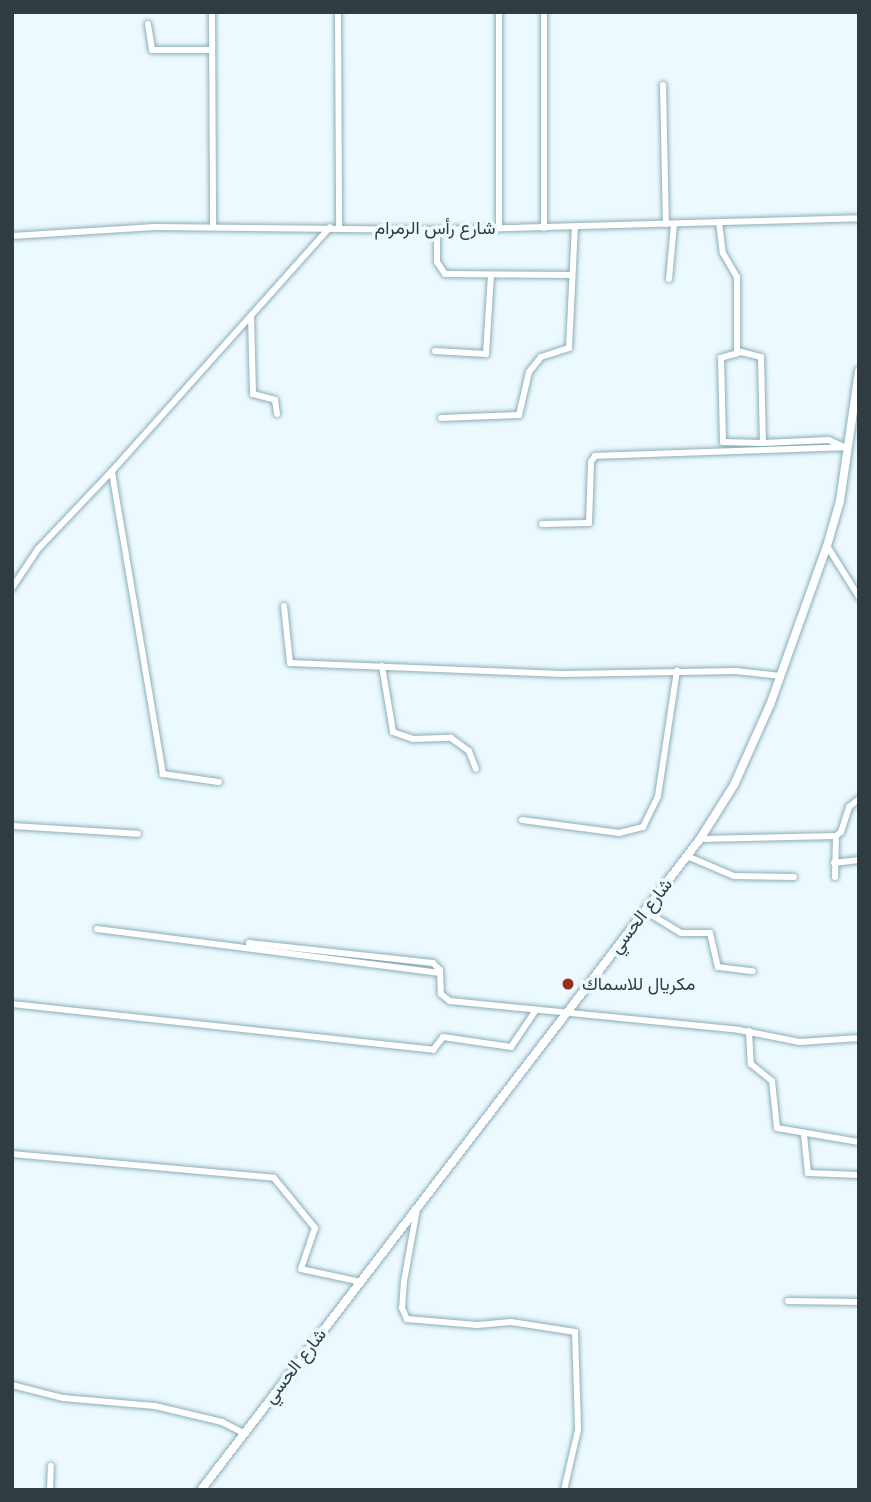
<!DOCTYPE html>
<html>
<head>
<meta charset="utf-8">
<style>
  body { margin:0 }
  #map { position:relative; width:871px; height:1502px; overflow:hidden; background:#ecfaff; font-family:"Nunito Sans",Vazirmatn,sans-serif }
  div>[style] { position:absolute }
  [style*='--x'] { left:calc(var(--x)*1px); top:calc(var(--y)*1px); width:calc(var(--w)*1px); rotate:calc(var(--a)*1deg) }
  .roads { filter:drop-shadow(0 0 2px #8caeb9) drop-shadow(0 0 2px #8caeb9) }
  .minor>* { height:6px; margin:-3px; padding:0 3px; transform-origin:3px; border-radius:3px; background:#fff }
  .tertiary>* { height:8px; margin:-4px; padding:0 4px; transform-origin:4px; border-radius:4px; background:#fff }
  .dots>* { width:19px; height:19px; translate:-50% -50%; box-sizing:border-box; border:4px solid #ecfaff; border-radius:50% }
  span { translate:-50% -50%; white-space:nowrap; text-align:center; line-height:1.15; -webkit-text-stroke:7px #ecfaff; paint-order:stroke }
  .street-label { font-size:18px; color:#2f3d42 }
  .poi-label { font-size:18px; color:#2f3d42 }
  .left { translate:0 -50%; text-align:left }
  .frame { position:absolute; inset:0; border:14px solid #2f3d42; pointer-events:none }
</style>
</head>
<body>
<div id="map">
  <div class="roads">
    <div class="minor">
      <i style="--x:212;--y:12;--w:214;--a:89.7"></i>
      <i style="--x:338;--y:12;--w:215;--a:89.7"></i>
      <i style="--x:499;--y:12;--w:216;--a:90"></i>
      <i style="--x:148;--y:24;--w:26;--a:81"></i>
      <i style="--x:152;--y:50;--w:59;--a:0"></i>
      <i style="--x:663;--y:85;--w:139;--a:88.8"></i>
      <i style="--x:719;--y:222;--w:31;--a:83"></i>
      <i style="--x:723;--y:253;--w:28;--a:60"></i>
      <i style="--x:737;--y:277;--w:74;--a:90"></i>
      <i style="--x:737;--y:351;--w:25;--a:14"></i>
      <i style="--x:761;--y:357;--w:86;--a:88.7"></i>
      <i style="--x:763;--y:443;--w:66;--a:-2.6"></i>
      <i style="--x:829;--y:440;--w:17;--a:25"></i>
      <i style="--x:544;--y:228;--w:216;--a:-90"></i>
      <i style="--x:437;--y:230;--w:32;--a:90"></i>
      <i style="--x:437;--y:262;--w:14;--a:56"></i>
      <i style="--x:445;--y:274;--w:125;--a:0.5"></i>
      <i style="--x:12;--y:236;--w:143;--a:-3.6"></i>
      <i style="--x:155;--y:227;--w:282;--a:0.6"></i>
      <i style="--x:437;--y:230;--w:422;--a:-1.6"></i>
      <i style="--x:669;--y:279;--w:55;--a:-84.8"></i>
      <i style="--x:251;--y:316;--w:78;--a:88.5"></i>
      <i style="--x:253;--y:394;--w:23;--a:15"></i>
      <i style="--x:275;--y:400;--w:14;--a:82"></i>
      <i style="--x:435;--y:351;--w:51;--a:3.4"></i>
      <i style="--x:486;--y:354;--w:79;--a:-86.4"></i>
      <i style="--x:738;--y:353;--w:18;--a:164"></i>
      <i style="--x:721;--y:358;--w:84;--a:88.6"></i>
      <i style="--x:723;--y:442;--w:40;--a:1.4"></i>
      <i style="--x:441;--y:418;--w:78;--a:-2.2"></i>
      <i style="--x:519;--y:415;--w:44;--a:-76.9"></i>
      <i style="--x:529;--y:372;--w:19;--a:-51"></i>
      <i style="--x:541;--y:357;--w:29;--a:-18"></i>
      <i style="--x:569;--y:348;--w:121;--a:-87.2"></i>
      <i style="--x:542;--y:524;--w:47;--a:-1.2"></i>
      <i style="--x:589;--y:523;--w:61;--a:-88.1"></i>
      <i style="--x:591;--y:462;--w:7;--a:-56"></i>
      <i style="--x:595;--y:456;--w:253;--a:-2"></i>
      <i style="--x:827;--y:546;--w:60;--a:57.9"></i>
      <i style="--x:12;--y:588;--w:47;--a:-56.3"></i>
      <i style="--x:38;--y:549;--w:108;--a:-46.5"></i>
      <i style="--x:284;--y:606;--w:57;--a:84"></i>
      <i style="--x:290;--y:663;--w:272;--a:2.3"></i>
      <i style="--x:562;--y:674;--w:174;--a:-1"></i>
      <i style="--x:736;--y:671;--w:45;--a:6.3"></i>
      <i style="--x:382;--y:666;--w:67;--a:80.5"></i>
      <i style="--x:393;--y:732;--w:21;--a:19"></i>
      <i style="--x:413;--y:739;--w:38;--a:-2"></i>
      <i style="--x:451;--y:738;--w:22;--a:36"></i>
      <i style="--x:469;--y:751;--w:19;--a:69"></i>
      <i style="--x:219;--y:782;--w:57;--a:-171.9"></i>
      <i style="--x:163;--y:774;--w:307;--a:-99.6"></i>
      <i style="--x:112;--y:471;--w:327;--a:-48.2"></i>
      <i style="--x:522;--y:820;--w:98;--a:7.6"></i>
      <i style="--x:619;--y:833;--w:25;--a:-14"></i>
      <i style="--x:643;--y:827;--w:34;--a:-64"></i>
      <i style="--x:658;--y:796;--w:127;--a:-81.4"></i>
      <i style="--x:12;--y:826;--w:126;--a:3.6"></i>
      <i style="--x:700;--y:839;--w:136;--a:-1.3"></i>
      <i style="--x:836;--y:836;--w:6;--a:-39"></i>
      <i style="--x:841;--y:832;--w:26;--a:-72"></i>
      <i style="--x:849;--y:807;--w:13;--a:-39"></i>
      <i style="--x:687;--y:856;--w:51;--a:23.1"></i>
      <i style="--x:734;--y:876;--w:60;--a:1"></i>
      <i style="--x:834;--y:863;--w:25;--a:-7"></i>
      <i style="--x:835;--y:877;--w:41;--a:-88.6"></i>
      <i style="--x:645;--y:911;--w:42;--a:31.4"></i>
      <i style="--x:681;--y:933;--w:29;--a:0"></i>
      <i style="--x:710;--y:933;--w:35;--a:77"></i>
      <i style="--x:718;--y:967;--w:35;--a:7"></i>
      <i style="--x:97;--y:929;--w:346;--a:7.3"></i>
      <i style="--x:249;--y:943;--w:185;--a:6.2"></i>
      <i style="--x:433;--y:963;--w:10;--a:45"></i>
      <i style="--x:440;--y:970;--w:24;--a:88"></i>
      <i style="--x:441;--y:994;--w:11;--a:38"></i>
      <i style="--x:450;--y:1001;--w:290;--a:5.7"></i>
      <i style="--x:739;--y:1030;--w:62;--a:11.1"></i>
      <i style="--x:800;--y:1042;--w:59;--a:-3.9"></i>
      <i style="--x:12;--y:1004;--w:424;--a:6.2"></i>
      <i style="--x:433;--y:1050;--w:16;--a:-52"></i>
      <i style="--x:443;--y:1037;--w:69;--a:8.4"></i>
      <i style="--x:511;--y:1047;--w:45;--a:-56"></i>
      <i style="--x:749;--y:1031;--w:33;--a:87"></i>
      <i style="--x:751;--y:1064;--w:27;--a:39"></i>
      <i style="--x:772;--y:1081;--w:47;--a:83.9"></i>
      <i style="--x:777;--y:1128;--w:83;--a:9.7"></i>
      <i style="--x:804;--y:1135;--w:38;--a:84"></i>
      <i style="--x:808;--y:1173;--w:51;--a:2.2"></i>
      <i style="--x:12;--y:1154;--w:263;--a:5.2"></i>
      <i style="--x:274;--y:1178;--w:65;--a:50.6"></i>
      <i style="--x:315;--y:1228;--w:43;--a:108.9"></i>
      <i style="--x:301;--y:1269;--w:61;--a:12.2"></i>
      <i style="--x:417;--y:1209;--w:73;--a:100.2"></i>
      <i style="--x:404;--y:1281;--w:27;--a:94"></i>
      <i style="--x:402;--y:1308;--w:12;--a:66"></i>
      <i style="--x:407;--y:1319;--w:70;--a:4.9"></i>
      <i style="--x:477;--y:1325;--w:34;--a:-5"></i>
      <i style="--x:511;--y:1322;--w:65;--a:8.9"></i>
      <i style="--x:575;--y:1332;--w:98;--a:88.2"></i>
      <i style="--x:578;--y:1430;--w:62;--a:103.1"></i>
      <i style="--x:788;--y:1301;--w:71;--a:0.8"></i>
      <i style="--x:12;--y:1385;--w:53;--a:14.3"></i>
      <i style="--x:63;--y:1398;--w:92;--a:5"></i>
      <i style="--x:155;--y:1406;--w:69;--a:13.4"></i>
      <i style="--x:222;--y:1422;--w:25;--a:27"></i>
      <i style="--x:50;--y:1490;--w:24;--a:-88"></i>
    </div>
    <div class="tertiary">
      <i style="--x:201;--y:1490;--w:820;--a:-52.53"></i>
      <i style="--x:700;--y:839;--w:64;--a:-57.8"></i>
      <i style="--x:734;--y:785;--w:88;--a:-65.8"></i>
      <i style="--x:770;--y:705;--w:169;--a:-70.3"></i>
      <i style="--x:827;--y:546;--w:47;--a:-73.9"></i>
      <i style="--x:840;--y:501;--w:131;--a:-81.7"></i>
    </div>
  </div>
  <div class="dots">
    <i style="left:568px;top:984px;background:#982f19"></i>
  </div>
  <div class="street-label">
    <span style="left:435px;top:228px">شارع رأس الرمرام</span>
    <span style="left:641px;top:916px;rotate:-52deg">شارع الحسي</span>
    <span style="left:295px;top:1366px;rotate:-52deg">شارع الحسي</span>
  </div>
  <div class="poi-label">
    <span class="left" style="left:582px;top:984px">مكريال للاسماك</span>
  </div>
  <div class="frame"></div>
</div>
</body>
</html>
